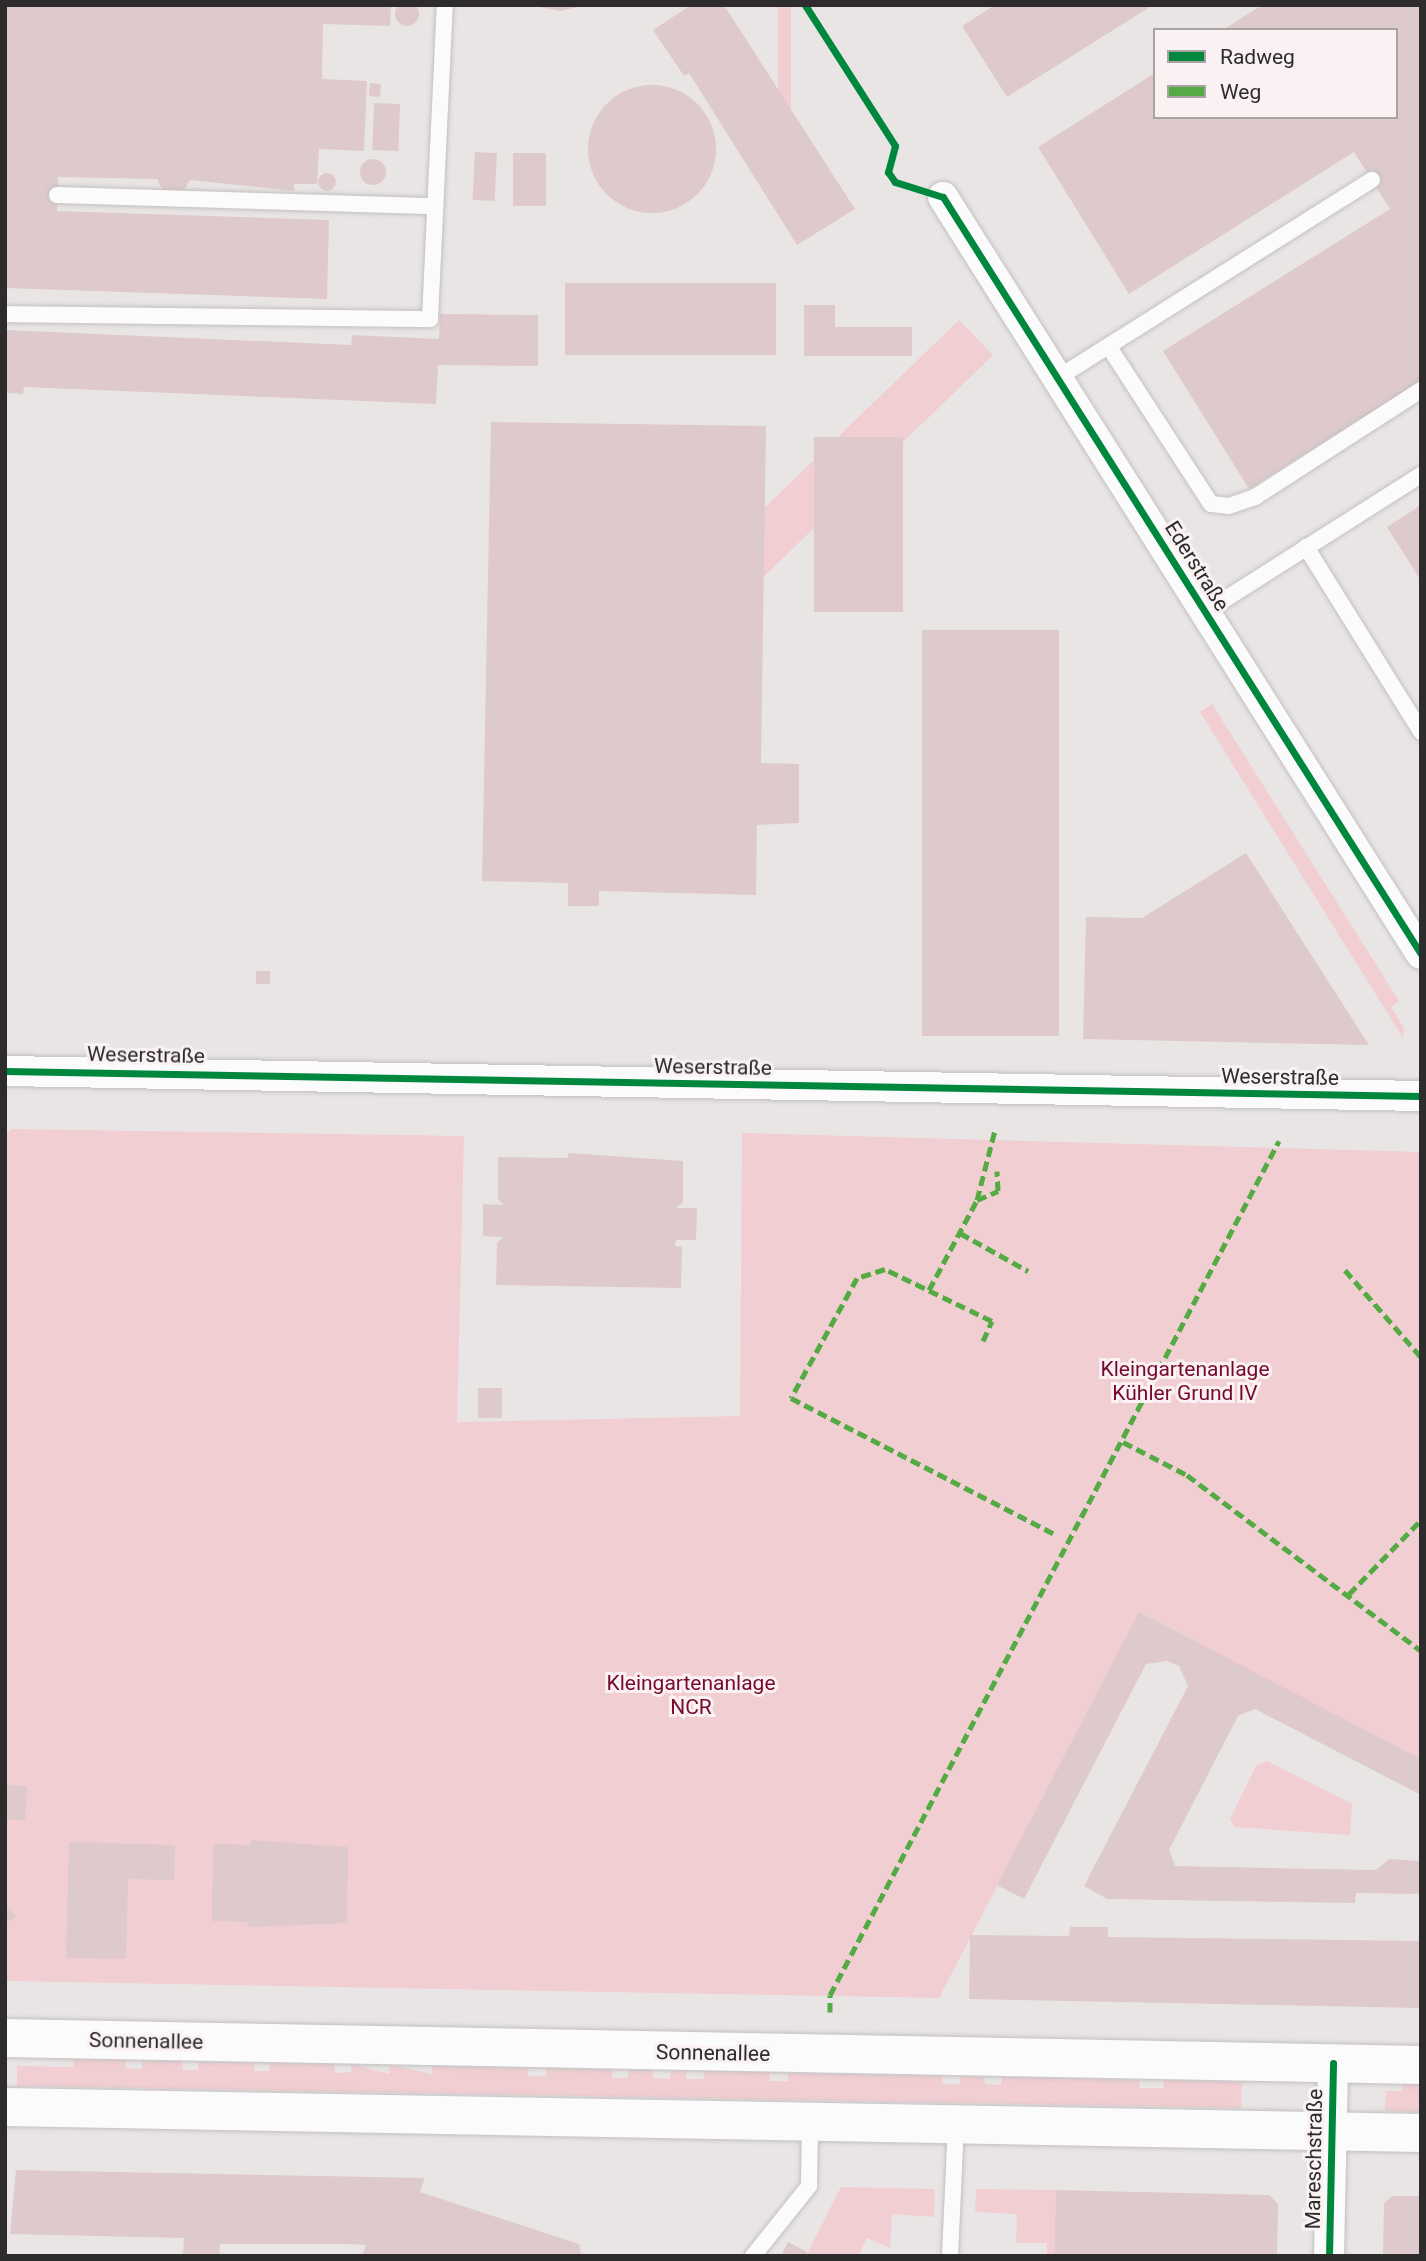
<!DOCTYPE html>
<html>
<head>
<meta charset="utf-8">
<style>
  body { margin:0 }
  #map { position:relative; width:1426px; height:2261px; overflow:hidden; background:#eae5e5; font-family:Roboto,sans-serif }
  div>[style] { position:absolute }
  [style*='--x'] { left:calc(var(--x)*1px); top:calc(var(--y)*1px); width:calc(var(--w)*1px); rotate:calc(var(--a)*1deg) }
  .green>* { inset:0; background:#f1ced2; transform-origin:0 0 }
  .building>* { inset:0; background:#decacc; transform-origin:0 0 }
  .round { border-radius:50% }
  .roads { filter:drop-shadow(0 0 2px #c3c0c1) drop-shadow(0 0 2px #c3c0c1) }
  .service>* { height:16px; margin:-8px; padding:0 8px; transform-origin:8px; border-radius:8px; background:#fcfbfb }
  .minor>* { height:30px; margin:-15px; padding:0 15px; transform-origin:15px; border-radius:15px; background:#fcfbfb }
  .secondary>* { height:38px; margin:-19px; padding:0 19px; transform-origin:19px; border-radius:19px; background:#fcfbfb }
  .quiet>* { height:5px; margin-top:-2.5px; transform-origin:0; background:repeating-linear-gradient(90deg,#54ab44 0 10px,transparent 0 15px) }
  .cycleway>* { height:7px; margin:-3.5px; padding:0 3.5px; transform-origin:3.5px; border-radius:3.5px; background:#00873e }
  span { translate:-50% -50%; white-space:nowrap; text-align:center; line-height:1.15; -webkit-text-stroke:6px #f9f1f2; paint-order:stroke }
  .street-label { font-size:21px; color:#2e2b2c }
  .park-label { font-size:21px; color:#77092c }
  .frame { position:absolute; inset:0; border:7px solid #2e2b2c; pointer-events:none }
  .legend { position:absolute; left:1153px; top:28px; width:245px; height:91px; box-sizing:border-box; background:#f9f1f2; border:2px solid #a8a2a3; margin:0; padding:9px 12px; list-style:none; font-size:21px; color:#2e2b2c }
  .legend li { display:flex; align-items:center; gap:14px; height:35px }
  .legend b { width:35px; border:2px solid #a8a2a3 }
</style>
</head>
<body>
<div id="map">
  <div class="green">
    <i style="left:778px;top:5px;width:13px;height:186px"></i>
    <i style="left:959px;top:320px;width:49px;height:414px;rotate:46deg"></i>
    <i style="clip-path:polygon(1212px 704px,1399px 1001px,1391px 1007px,1404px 1028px,1403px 1038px,1200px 712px)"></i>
    <i style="clip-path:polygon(12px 1129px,464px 1136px,457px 1422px,740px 1416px,742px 1133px,1421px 1152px,1421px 1759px,1139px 1613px,939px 1998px,5px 1981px,5px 1135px)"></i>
    <i style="clip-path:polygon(1267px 1761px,1352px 1804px,1350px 1835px,1235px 1827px,1230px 1819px,1256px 1766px)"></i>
    <i style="clip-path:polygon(74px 2059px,125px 2060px,126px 2068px,142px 2069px,142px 2061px,182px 2061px,183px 2070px,198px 2070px,198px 2062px,254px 2063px,254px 2071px,269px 2071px,270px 2063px,334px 2064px,335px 2073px,351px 2072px,351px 2064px,389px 2074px,390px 2065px,432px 2074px,432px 2066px,528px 2068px,528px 2076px,546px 2076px,547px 2068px,613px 2070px,612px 2078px,628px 2078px,629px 2070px,653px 2070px,653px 2078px,670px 2079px,671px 2070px,686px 2071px,686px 2079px,704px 2079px,704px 2071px,770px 2072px,770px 2081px,788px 2081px,788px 2073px,942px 2076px,942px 2084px,960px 2084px,961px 2076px,984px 2077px,985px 2084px,1001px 2085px,1002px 2077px,1139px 2080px,1140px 2088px,1163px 2088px,1164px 2080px,1242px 2082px,1241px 2108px,17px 2086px,17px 2066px,73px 2067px)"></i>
    <i style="clip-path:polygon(1403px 2084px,1421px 2084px,1421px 2112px,1385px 2111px,1386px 2091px,1402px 2091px)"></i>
    <i style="clip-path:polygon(841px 2187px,935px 2189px,934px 2217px,892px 2214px,890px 2248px,867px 2238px,858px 2256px,806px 2256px)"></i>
    <i style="clip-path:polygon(976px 2189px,1056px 2190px,1054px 2256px,1047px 2256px,1047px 2243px,1016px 2243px,1017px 2214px,975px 2212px)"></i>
  </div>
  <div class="building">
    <i class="round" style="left:395px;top:2px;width:24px;height:24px"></i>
    <i style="clip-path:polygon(5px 5px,391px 5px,390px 26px,323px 24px,322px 79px,367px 81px,364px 151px,319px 149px,317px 184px,294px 184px,294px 191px,190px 180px,180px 197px,166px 196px,157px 179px,58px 177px,57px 211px,329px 220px,327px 299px,5px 288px)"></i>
    <i style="clip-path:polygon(586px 5px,560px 11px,533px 6px,533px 5px)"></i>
    <i style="clip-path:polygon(691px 5px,724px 5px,855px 209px,797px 245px,689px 73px,684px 76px,653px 30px)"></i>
    <i style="clip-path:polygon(995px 5px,1153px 5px,1007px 97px,962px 26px)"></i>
    <i style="clip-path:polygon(1262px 5px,1421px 5px,1421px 381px,1249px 489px,1163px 351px,1390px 209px,1354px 152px,1129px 294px,1038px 147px,1155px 73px,1155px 117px,1396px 117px,1396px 30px,1223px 30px)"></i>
    <i style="left:370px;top:83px;width:11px;height:13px;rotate:5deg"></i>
    <i class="round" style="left:588px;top:85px;width:128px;height:128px"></i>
    <i style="left:374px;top:103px;width:26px;height:47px;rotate:2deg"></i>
    <i style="left:475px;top:152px;width:22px;height:48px;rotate:3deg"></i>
    <i style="left:513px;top:153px;width:33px;height:53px"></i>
    <i class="round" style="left:360px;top:159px;width:26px;height:26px"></i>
    <i class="round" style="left:318px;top:173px;width:18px;height:18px"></i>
    <i style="left:565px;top:283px;width:211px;height:72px"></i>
    <i style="clip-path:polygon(804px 305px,835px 305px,835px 327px,912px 327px,912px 356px,804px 356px)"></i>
    <i style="clip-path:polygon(440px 314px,538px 315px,538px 366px,438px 365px,436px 404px,24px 387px,23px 394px,5px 393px,5px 330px,351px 345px,352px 335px,439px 339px)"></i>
    <i style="clip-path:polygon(491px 422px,766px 426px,761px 763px,799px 764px,799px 823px,757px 825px,756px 895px,599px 891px,599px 906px,568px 906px,568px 883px,482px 881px)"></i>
    <i style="left:814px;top:437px;width:89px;height:175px"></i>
    <i style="clip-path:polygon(1421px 505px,1421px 581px,1387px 527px)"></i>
    <i style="left:922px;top:630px;width:137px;height:406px"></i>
    <i style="clip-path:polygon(1246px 853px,1369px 1045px,1083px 1039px,1086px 917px,1142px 918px)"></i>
    <i style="left:256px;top:971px;width:14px;height:13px"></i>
    <i style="clip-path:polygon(568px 1153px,683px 1161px,683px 1202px,676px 1208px,697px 1208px,696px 1240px,676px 1240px,675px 1246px,682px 1247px,681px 1288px,496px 1285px,497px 1243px,503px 1237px,483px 1236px,483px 1204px,504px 1205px,498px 1199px,498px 1157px,568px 1158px)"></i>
    <i style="left:478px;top:1388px;width:24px;height:30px"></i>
    <i style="clip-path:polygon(1139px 1612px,1421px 1759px,1421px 1795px,1255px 1709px,1238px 1716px,1169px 1850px,1175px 1866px,1376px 1870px,1389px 1859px,1421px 1861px,1421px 1894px,1356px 1893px,1355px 1903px,1107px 1899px,1084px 1886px,1188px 1686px,1179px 1666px,1167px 1661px,1146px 1664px,1024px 1899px,997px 1885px)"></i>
    <i style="left:5px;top:1785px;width:22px;height:34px;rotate:3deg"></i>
    <i style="clip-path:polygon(251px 1840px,348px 1847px,347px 1923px,248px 1927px,249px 1922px,212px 1921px,213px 1844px,251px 1845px)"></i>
    <i style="clip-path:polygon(69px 1842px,175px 1845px,174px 1880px,128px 1879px,126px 1959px,66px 1958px)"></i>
    <i style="clip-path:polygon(11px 1908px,16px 1917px,6px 1923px,5px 1911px)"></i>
    <i style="clip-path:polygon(1070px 1927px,1108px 1927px,1108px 1937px,1421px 1941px,1421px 2008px,969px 1999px,970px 1935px,1069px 1936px)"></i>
    <i style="clip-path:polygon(16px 2170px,425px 2178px,420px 2192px,579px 2244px,581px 2255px,362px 2256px,366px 2245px,351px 2244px,220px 2244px,219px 2256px,183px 2256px,184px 2238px,10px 2234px)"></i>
    <i style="clip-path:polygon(1056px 2190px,1269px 2195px,1278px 2204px,1277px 2256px,1054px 2256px)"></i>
    <i style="clip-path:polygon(1392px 2196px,1421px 2196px,1421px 2256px,1383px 2256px,1384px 2203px)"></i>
    <i style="clip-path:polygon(788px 2242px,807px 2252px,805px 2256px,781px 2256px)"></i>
  </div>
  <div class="roads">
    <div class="service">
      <i style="--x:57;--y:195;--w:378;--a:1.7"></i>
      <i style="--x:5;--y:314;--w:425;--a:0.7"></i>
      <i style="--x:430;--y:319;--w:314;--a:-87.3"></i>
      <i style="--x:1109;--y:347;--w:187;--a:57"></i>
      <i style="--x:1211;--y:504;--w:18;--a:6"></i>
      <i style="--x:1229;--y:506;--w:28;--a:-19"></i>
      <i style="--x:1255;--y:497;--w:197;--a:-32.8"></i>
      <i style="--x:1059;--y:377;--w:370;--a:-32.2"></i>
      <i style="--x:1306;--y:547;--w:218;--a:58.1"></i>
      <i style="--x:1205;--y:612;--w:256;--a:-32.4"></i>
      <i style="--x:753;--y:2256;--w:90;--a:-51.3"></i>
      <i style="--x:809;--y:2186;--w:64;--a:-89.1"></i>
      <i style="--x:950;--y:2256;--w:131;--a:-87.4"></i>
    </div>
    <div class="minor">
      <i style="--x:943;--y:197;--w:895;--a:57.73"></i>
      <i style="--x:5;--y:1071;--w:1416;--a:1.01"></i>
      <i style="--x:1329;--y:2256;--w:193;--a:-88.8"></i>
    </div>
    <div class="secondary">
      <i style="--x:5;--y:2038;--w:1416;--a:1.09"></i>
      <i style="--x:5;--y:2107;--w:1416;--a:1.05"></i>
    </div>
  </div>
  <div class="quiet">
    <i style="--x:977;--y:1200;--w:23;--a:-23"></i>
    <i style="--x:998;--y:1191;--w:20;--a:-93"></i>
    <i style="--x:960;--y:1233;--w:78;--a:29.2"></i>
    <i style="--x:1345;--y:1270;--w:116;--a:48.9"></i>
    <i style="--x:929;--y:1290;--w:102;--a:-61.9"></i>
    <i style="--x:977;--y:1200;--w:72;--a:-75.6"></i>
    <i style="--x:983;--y:1341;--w:22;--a:-66"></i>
    <i style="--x:992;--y:1321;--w:119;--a:-154.1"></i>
    <i style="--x:885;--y:1269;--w:29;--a:162"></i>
    <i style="--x:857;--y:1278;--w:137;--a:118.8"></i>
    <i style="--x:791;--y:1398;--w:297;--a:27.3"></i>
    <i style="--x:1123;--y:1442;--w:72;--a:27.3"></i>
    <i style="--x:1187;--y:1475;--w:293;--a:36.9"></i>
    <i style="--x:1349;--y:1594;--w:103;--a:-45.8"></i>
    <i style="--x:830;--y:2012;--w:17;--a:-90"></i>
    <i style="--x:830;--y:1995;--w:965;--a:-62.27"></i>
  </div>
  <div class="cycleway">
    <i style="--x:805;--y:5;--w:167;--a:57.4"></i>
    <i style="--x:895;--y:146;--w:27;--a:105"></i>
    <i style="--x:888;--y:172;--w:12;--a:55"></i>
    <i style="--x:895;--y:182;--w:50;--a:17.4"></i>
    <i style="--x:943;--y:197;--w:895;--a:57.73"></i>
    <i style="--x:5;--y:1071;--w:1416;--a:1.01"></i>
    <i style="--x:1329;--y:2256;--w:193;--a:-88.8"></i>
  </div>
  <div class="street-label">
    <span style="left:1197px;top:566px;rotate:58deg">Ederstraße</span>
    <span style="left:146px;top:1055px;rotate:1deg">Weserstraße</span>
    <span style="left:713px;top:1067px;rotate:1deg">Weserstraße</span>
    <span style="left:1280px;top:1077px;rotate:1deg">Weserstraße</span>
    <span style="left:146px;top:2041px;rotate:1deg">Sonnenallee</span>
    <span style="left:713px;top:2053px;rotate:1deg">Sonnenallee</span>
    <span style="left:1314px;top:2159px;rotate:-89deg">Mareschstraße</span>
  </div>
  <div class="park-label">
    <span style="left:1185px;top:1381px">Kleingartenanlage<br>Kühler Grund IV</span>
    <span style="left:691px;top:1695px">Kleingartenanlage<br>NCR</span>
  </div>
  <div class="frame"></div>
  <ul class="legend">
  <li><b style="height:9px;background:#00873e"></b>Radweg</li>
  <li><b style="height:9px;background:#54ab44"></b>Weg</li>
  </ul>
</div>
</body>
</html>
